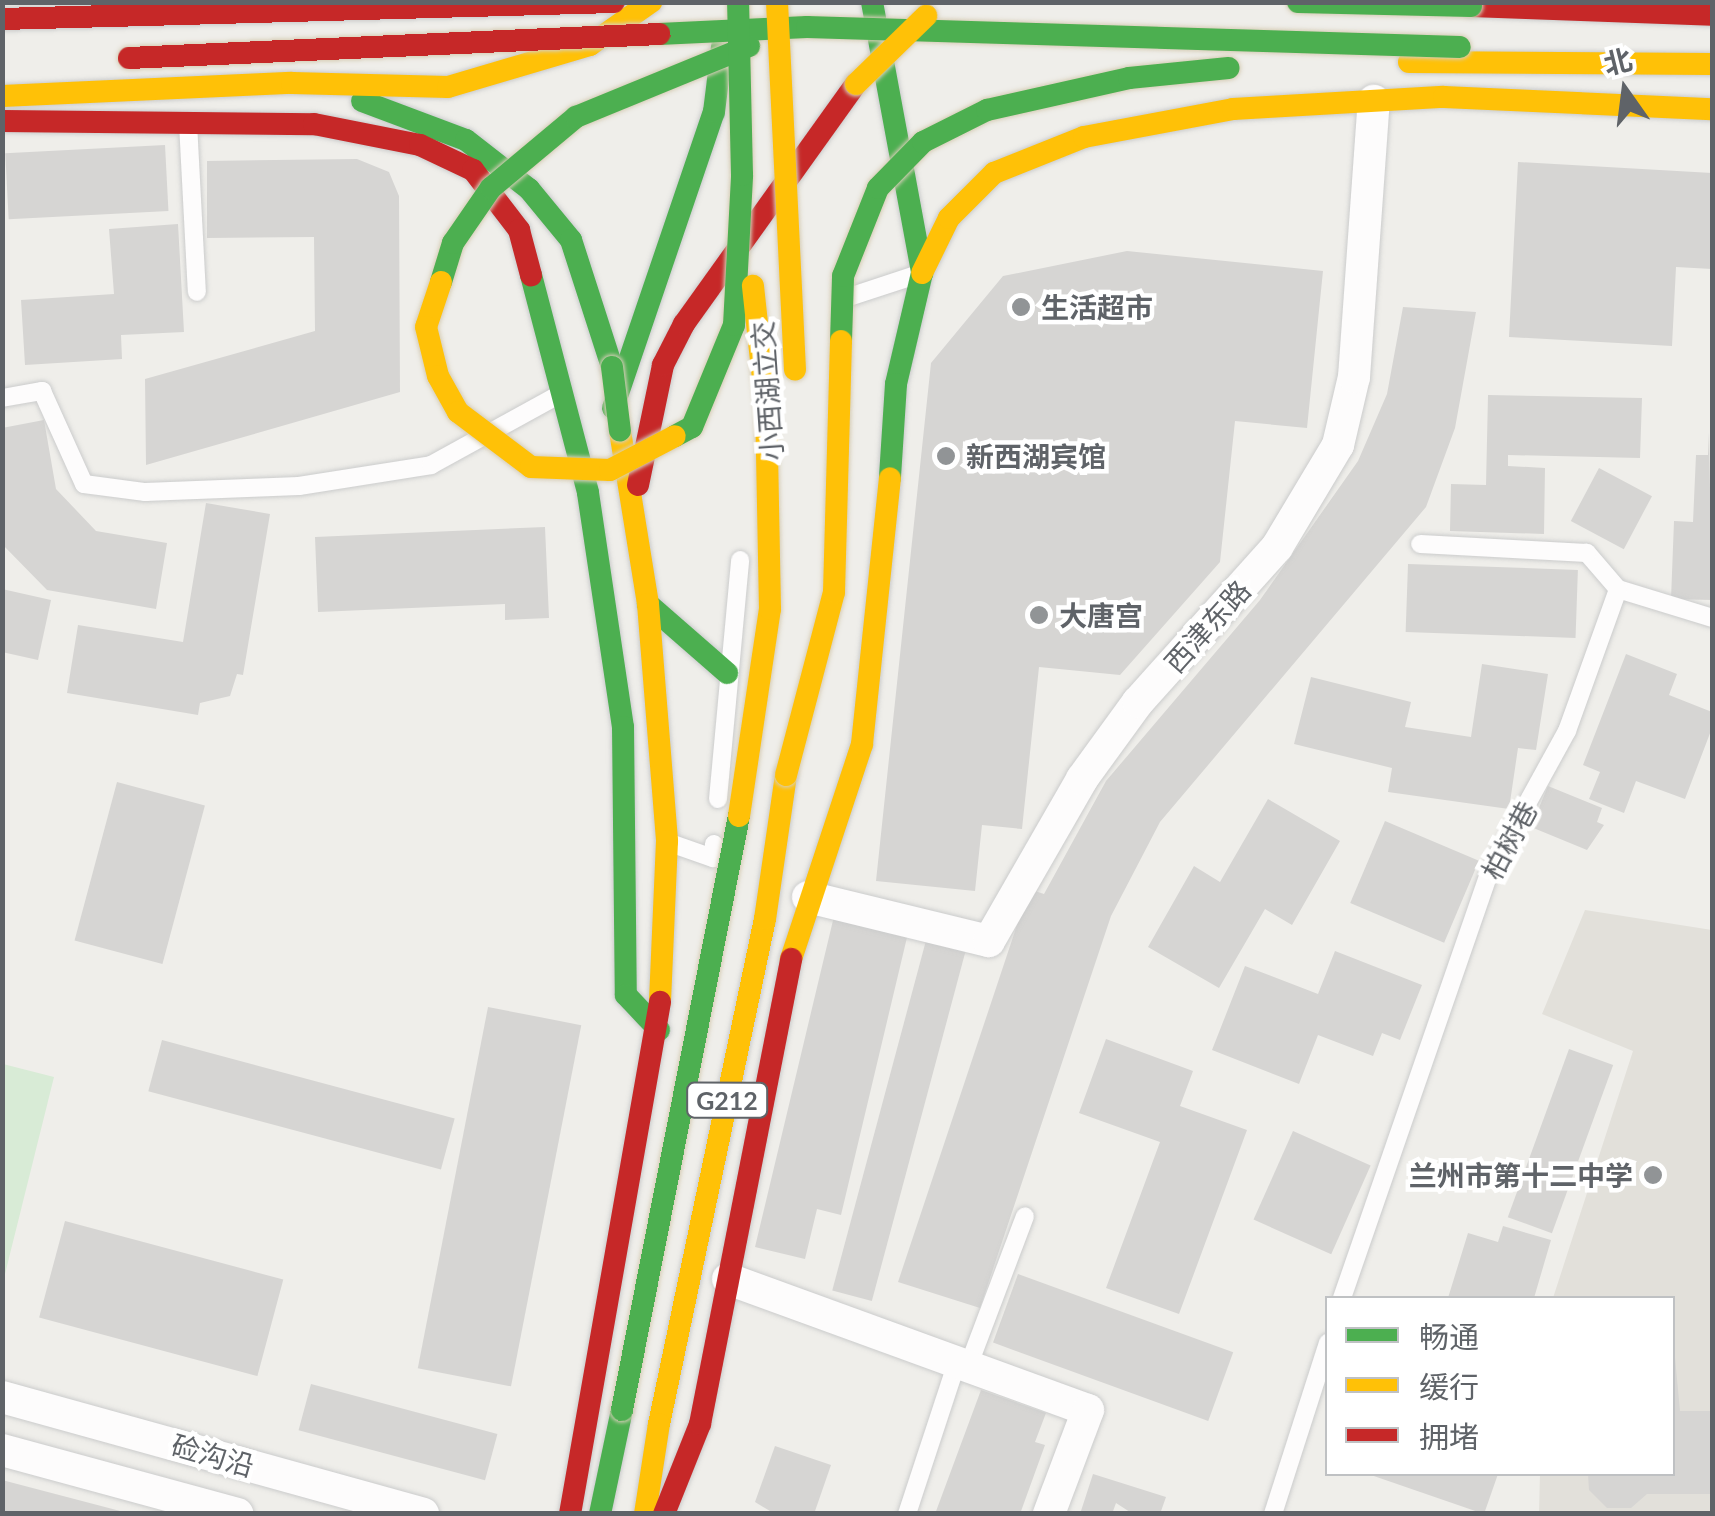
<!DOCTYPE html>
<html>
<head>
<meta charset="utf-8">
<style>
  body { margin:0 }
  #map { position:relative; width:1715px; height:1516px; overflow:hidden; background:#efeeea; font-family:Lato,"Noto Sans SC",sans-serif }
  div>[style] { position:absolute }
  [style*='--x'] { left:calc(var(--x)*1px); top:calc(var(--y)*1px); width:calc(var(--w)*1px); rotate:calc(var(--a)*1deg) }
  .education>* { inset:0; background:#e2e0da }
  .green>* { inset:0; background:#d8ebd6 }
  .building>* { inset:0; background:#d6d5d3; transform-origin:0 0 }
  .roads { filter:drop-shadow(0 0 2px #cbcccc) drop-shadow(0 0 2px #cbcccc) }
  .lane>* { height:18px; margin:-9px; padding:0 9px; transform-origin:9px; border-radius:9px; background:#fdfcfc }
  .street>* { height:32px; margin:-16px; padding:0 16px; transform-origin:16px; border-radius:16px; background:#fdfcfc }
  .fast>* { height:22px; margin:-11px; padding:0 11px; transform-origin:11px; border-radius:11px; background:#4caf50 }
  .slow>* { height:22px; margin:-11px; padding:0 11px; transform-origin:11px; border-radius:11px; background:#ffc107 }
  .jam>* { height:22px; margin:-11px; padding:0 11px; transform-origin:11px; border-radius:11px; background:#c62828 }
  .bridges { filter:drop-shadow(0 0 2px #d7ceb8) drop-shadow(0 0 2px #d7ceb8) }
  .fast-bridge>* { height:22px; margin:-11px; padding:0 11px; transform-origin:11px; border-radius:11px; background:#4caf50 }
  .slow-bridge>* { height:22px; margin:-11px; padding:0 11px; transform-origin:11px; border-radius:11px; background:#ffc107 }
  .jam-bridge>* { height:22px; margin:-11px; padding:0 11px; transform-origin:11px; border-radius:11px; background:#c62828 }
  .dots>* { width:28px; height:28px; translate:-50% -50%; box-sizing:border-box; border:5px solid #fff; border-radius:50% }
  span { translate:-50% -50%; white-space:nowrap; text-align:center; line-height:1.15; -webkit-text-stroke:9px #fff; paint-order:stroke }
  .shield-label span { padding:2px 8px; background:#fff; border:2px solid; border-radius:8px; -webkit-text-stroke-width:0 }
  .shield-label { font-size:25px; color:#5f6368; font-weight:700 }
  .poi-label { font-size:28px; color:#5f6368; font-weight:700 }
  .left { translate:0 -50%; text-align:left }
  .right { translate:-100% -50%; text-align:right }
  .street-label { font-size:28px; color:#5f6368 }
  .frame { position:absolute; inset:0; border:5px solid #5f6368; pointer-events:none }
  .legend { position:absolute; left:1325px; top:1296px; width:350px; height:180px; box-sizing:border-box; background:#fff; border:2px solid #bfc1c3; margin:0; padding:12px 18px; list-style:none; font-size:30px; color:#5f6368 }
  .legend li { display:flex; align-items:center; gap:20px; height:50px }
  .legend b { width:50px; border:2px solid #bfc1c3 }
  .north { position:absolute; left:1575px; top:40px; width:100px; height:100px; -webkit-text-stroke:8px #fff; paint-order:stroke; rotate:346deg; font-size:28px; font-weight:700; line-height:40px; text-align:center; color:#5f6368 }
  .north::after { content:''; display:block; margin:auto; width:35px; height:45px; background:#5f6368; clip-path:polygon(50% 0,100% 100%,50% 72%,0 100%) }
</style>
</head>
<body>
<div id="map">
  <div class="education">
    <i style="clip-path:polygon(1585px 910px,1712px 930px,1712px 1513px,1539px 1513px,1540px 1474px,1672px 1474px,1672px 1298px,1553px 1298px,1633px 1051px,1542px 1014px)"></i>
  </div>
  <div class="green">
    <i style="clip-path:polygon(3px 1064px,54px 1077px,3px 1282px,2px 1064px)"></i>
  </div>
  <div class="building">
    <i style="left:165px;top:145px;width:66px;height:160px;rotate:87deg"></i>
    <i style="clip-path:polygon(357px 159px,389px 172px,399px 196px,400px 392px,146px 465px,145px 379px,315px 331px,314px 237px,207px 238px,207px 161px)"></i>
    <i style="clip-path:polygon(1518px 162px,1712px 173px,1712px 269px,1676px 267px,1672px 346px,1509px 337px)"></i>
    <i style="clip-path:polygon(178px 224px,184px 332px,121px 335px,122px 359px,25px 365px,21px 300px,114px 294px,109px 229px)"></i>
    <i style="clip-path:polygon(1127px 251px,1323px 271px,1307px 428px,1235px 421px,1220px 562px,1120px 675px,1039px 667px,1022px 829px,982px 825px,975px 891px,876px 881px,931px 363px,1003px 276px)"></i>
    <i style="clip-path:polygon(1403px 307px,1476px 312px,1455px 428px,1426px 507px,1160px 822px,1111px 916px,980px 1308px,898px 1282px,1029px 889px,1044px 894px,1106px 781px,1260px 600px,1358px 461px,1387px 394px)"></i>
    <i style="clip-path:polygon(1488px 395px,1642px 398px,1640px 458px,1508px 455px,1508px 466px,1545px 468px,1544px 534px,1450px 531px,1451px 484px,1486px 485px)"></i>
    <i style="clip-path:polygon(44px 420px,56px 489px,96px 531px,167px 543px,156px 609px,47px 590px,2px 544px,2px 428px)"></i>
    <i style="clip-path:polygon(1709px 432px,1712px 600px,1671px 599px,1674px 521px,1693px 522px,1696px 455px,1708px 455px)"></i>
    <i style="left:1599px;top:468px;width:60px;height:60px;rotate:28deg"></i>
    <i style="clip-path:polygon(206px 503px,270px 514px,243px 675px,237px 674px,230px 696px,200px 703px,198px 715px,67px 693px,78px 625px,183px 642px)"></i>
    <i style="clip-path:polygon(545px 527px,549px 618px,505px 620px,505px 604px,318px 612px,315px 537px)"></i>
    <i style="left:1408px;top:564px;width:170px;height:68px;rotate:2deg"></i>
    <i style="clip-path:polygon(2px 589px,51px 600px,38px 660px,2px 652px)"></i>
    <i style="clip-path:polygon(1626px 654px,1677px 674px,1669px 695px,1712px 712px,1712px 728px,1685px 799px,1636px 781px,1624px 813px,1589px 799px,1600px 772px,1583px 765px)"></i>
    <i style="clip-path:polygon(1482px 664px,1548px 674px,1536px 750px,1518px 748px,1509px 809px,1388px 792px,1392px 768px,1294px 744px,1311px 677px,1411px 702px,1405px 727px,1471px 737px)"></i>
    <i style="left:117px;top:782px;width:91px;height:164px;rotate:15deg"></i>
    <i style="clip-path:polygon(1548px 786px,1602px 808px,1597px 822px,1604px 825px,1587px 850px,1531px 827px)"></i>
    <i style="clip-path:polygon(1268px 799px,1340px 841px,1292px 925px,1265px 909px,1219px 988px,1148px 947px,1194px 866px,1220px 882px)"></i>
    <i style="left:1385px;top:821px;width:102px;height:89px;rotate:23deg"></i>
    <i style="clip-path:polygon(835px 912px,909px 929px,841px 1215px,817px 1209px,805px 1259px,755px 1247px)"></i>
    <i style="left:928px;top:933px;width:41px;height:370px;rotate:15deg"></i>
    <i style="clip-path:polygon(1335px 951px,1422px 985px,1400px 1040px,1382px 1033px,1373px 1056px,1318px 1035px,1299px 1084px,1212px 1050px,1245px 966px,1318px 994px)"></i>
    <i style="left:488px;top:1007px;width:95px;height:368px;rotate:11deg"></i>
    <i style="clip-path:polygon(1106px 1039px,1193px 1071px,1180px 1106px,1247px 1130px,1179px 1314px,1106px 1288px,1160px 1142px,1079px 1113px)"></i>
    <i style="left:162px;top:1040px;width:303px;height:53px;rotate:15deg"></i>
    <i style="left:1569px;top:1049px;width:47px;height:179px;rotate:20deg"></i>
    <i style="left:1293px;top:1131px;width:85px;height:97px;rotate:24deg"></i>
    <i style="left:65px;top:1221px;width:226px;height:100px;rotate:15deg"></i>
    <i style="clip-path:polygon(1503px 1226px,1551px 1240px,1534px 1298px,1448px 1298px,1468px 1233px,1498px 1242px)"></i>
    <i style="left:1018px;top:1274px;width:229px;height:73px;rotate:20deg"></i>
    <i style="clip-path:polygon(1672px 1325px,1680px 1411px,1712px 1411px,1712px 1494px,1647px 1494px,1631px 1508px,1607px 1508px,1589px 1490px,1588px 1474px,1672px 1474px)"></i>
    <i style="left:311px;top:1384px;width:193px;height:48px;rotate:15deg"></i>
    <i style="clip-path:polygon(981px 1390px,1046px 1413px,1035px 1442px,1045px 1445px,1020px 1514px,935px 1514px)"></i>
    <i style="clip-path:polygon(775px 1446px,831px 1465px,814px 1514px,775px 1514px,755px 1502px)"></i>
    <i style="clip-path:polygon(1093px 1474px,1166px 1497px,1160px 1514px,1133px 1514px,1116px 1503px,1112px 1514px,1080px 1514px)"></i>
    <i style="clip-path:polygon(1368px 1474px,1498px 1474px,1484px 1514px)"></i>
    <i style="clip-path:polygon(2px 1480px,124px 1512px,123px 1514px,2px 1514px)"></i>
  </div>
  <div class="roads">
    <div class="lane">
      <i style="--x:188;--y:123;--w:169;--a:87"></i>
      <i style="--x:846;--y:298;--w:74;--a:-18.2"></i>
      <i style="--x:2;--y:398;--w:41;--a:-9.9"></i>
      <i style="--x:42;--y:391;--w:102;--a:65.7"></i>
      <i style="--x:84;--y:484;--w:62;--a:7.5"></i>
      <i style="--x:145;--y:492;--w:154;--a:-2.2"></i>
      <i style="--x:299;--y:486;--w:134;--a:-9"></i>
      <i style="--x:431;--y:465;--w:147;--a:-28.8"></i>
      <i style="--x:1618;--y:589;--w:98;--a:17.1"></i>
      <i style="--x:718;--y:799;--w:240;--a:-84.7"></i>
      <i style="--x:670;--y:843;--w:46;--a:19.2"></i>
      <i style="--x:713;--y:858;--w:14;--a:-86"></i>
      <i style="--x:1342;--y:1298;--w:452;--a:-70.9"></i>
      <i style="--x:1490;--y:871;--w:160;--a:-61.2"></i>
      <i style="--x:1567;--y:731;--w:151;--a:-70.2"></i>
      <i style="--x:1618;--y:589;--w:48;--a:-130.7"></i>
      <i style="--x:1587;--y:553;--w:167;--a:-176.9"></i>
      <i style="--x:968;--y:1367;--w:161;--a:-69.3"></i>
      <i style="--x:907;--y:1514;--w:160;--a:-71.8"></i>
      <i style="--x:1273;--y:1514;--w:180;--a:-72.2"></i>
    </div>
    <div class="street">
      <i style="--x:808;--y:897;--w:186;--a:13.7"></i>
      <i style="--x:989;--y:941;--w:187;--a:-60.1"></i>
      <i style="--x:1082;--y:779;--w:95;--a:-54"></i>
      <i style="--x:1138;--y:702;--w:208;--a:-48.1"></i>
      <i style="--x:1277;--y:547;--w:119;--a:-59.1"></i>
      <i style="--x:1338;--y:445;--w:70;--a:-76.8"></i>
      <i style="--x:1354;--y:377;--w:277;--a:-85.9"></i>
      <i style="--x:728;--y:1279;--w:383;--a:20"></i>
      <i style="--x:1088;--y:1410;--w:111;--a:110.6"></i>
      <i style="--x:2;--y:1397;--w:437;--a:15.5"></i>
      <i style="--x:2;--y:1450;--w:244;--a:15.2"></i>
    </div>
    <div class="fast">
      <i style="--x:872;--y:2;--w:276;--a:79.5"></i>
      <i style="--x:922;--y:273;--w:114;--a:103.2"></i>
      <i style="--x:896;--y:384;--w:94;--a:93.7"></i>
      <i style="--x:362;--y:101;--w:111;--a:20.6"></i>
      <i style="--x:466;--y:140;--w:80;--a:37.9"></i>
      <i style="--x:529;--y:189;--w:66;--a:50.5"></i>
      <i style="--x:571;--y:240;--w:133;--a:72.1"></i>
      <i style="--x:531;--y:275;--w:225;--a:75.3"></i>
      <i style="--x:588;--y:493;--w:237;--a:81.5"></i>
      <i style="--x:623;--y:727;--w:268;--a:89.4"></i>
      <i style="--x:626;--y:995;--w:48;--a:46.7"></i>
      <i style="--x:613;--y:408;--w:313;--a:-71.2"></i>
      <i style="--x:714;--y:112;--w:65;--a:-83"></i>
      <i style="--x:648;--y:604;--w:105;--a:41.1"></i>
      <i style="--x:600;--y:1514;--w:106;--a:-78.1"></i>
    </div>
    <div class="slow">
      <i style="--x:1409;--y:62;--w:303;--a:0.4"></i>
      <i style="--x:2;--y:96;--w:290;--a:-2.6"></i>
      <i style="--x:292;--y:83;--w:156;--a:1.5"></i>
      <i style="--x:448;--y:87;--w:148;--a:-16.5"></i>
      <i style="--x:590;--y:45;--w:75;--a:-35.2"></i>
      <i style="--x:922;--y:273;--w:61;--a:-63.9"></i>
      <i style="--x:949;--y:218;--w:64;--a:-45"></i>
      <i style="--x:994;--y:173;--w:97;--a:-21.8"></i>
      <i style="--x:1084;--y:137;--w:152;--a:-10.6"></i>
      <i style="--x:1233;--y:109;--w:211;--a:-3.3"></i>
      <i style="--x:1444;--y:97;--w:268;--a:2.6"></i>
      <i style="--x:620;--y:431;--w:175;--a:80.8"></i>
      <i style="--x:648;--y:604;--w:238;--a:85.4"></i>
      <i style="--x:667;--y:841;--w:161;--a:92.5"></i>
      <i style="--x:791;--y:959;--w:226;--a:-71.7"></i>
      <i style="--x:862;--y:744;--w:267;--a:-84"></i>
      <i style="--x:659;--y:1424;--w:516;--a:-78.15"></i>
      <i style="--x:765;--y:919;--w:146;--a:-81.7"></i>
      <i style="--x:645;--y:1514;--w:91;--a:-81.2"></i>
    </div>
    <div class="jam">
      <i style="--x:1471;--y:6;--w:241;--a:2.1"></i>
      <i style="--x:2;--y:19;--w:612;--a:-1.59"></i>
      <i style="--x:2;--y:121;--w:312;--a:0.6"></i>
      <i style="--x:314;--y:124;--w:108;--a:11.2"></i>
      <i style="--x:420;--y:145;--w:59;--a:25.3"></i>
      <i style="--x:473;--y:170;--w:76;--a:52.5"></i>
      <i style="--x:519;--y:230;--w:47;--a:75.1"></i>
      <i style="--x:638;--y:485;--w:123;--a:-78.2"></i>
      <i style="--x:663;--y:365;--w:46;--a:-62.9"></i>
      <i style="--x:684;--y:324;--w:295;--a:-54.4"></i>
      <i style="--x:570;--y:1514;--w:520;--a:-80.03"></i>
      <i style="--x:664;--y:1514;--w:97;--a:-68.2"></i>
      <i style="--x:700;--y:1424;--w:474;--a:-78.9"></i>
    </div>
  </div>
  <div class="bridges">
    <div class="fast-bridge">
      <i style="--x:1298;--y:2;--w:173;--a:1.3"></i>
      <i style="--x:659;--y:34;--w:148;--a:-2.7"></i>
      <i style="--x:807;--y:27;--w:653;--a:1.75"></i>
      <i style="--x:441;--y:282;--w:41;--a:-72.9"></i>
      <i style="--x:453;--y:243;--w:67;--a:-55.4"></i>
      <i style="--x:491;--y:188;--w:111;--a:-39.9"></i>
      <i style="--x:576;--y:117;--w:187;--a:-22.3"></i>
      <i style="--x:841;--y:341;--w:65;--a:-88.2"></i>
      <i style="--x:843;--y:276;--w:95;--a:-68.3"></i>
      <i style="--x:878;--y:188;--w:64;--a:-45.6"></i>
      <i style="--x:923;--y:142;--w:72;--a:-26.6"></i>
      <i style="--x:987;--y:110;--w:146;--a:-12.7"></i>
      <i style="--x:1129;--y:78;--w:100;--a:-5.7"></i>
      <i style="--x:612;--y:367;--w:64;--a:82.9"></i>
      <i style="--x:675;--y:436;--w:19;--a:-28"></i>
      <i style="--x:692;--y:427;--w:110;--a:-67.6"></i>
      <i style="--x:734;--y:325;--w:150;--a:-86.9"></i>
      <i style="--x:742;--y:175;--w:173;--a:-91.3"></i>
      <i style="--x:622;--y:1410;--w:605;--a:-78.86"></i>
    </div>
    <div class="slow-bridge">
      <i style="--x:777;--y:2;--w:368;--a:87.2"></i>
      <i style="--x:856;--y:84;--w:98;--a:-44.2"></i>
      <i style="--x:441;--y:282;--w:47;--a:108.4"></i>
      <i style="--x:426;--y:327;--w:50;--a:76.2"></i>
      <i style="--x:438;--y:376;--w:41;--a:60.9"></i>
      <i style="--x:458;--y:412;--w:91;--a:37"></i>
      <i style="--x:531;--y:467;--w:79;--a:2.2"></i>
      <i style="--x:610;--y:470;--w:73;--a:-27.6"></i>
      <i style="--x:786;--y:775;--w:189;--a:-75.3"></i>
      <i style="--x:834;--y:592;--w:251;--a:-88.4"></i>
      <i style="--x:739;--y:816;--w:209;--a:-81.5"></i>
      <i style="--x:770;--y:609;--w:203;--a:-91.1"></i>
      <i style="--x:766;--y:406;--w:121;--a:-96.2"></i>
    </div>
    <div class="jam-bridge">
      <i style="--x:129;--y:58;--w:531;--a:-2.59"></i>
    </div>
  </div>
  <div class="dots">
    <i style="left:1021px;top:307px;background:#919496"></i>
    <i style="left:946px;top:456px;background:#919496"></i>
    <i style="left:1039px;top:615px;background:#919496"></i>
    <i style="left:1653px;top:1175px;background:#919496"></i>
  </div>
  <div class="shield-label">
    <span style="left:727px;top:1100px">G212</span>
  </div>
  <div class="poi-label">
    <span class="left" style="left:1041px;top:307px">生活超市</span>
    <span class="left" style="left:966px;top:456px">新西湖宾馆</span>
    <span class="left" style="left:1059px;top:615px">大唐宫</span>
    <span class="right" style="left:1633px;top:1175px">兰州市第十二中学</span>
  </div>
  <div class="street-label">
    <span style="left:767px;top:391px;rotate:-94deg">小西湖立交</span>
    <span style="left:1207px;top:626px;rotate:-48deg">西津东路</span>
    <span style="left:1509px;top:840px;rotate:-62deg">柏树巷</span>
    <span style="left:213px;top:1455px;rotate:16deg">硷沟沿</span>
  </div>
  <div class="frame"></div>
  <ul class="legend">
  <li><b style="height:12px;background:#4caf50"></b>畅通</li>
  <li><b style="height:12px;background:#ffc107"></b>缓行</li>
  <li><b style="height:12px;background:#c62828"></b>拥堵</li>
  </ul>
  <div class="north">北</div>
</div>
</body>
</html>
